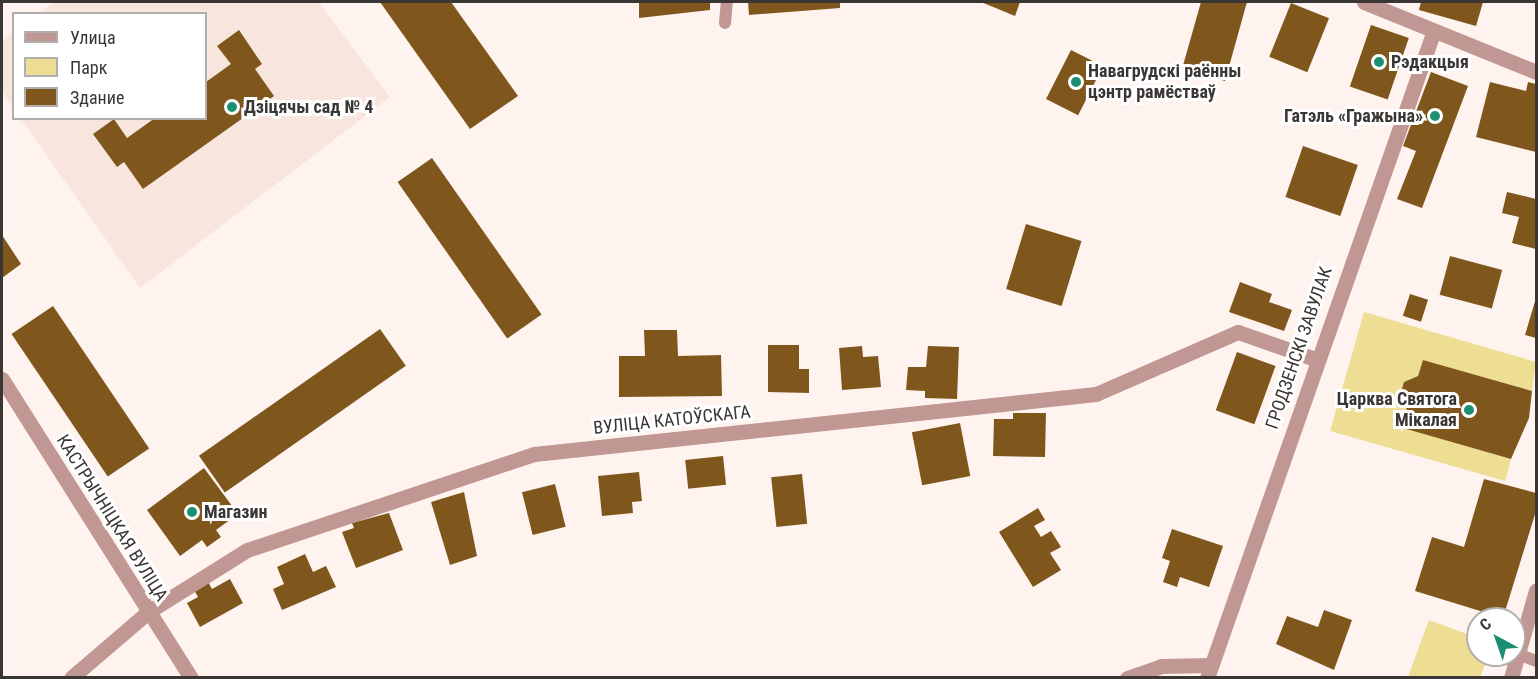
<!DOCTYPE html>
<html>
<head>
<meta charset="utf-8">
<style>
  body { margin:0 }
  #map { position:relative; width:1538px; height:679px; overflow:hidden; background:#fef3ee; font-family:"Roboto Condensed",sans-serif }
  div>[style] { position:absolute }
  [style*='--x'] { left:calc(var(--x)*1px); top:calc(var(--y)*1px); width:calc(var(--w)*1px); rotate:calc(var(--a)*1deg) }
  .built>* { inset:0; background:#f8e6de }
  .green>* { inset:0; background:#eede93 }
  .building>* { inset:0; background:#7f571c; transform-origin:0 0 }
  .lane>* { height:12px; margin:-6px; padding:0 6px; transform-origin:6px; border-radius:6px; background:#c19793 }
  .street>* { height:15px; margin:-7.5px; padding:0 7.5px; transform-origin:7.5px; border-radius:7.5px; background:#c19793 }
  .dots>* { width:16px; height:16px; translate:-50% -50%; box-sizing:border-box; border:3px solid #fff; border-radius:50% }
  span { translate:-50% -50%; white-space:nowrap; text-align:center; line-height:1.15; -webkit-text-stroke:6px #fff; paint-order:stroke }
  .poi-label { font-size:18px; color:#3a3634; font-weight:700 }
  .left { translate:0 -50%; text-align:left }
  .right { translate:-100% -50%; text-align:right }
  .street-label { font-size:18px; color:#3a3634 }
  .frame { position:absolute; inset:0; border:3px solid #3a3634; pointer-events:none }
  .legend { position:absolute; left:12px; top:12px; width:195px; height:108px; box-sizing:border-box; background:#fff; border:2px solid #b0afae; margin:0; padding:8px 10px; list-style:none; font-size:18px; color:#3a3634 }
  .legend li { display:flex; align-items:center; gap:12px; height:30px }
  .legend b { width:30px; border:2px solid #b0afae }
  .north { position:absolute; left:1466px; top:607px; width:60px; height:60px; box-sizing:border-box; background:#fff; border:2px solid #b0afae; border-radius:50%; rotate:320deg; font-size:16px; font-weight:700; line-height:24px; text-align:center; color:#3a3634 }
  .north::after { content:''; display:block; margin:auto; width:21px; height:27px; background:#1c8f72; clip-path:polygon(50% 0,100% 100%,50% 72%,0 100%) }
</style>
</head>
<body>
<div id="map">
  <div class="built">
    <i style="clip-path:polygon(56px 2px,319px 2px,390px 97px,140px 288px,21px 119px,206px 118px,206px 14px,39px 13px)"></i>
    <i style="clip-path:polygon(13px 32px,13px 108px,2px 91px,2px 40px)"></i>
  </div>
  <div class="green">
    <i style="clip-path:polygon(1364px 312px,1536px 362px,1532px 391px,1423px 360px,1418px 376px,1404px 382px,1399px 397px,1408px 411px,1404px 428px,1511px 459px,1505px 481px,1330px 431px)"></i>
    <i style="clip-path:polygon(1429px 620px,1478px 638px,1478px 655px,1489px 655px,1480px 677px,1408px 677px)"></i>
  </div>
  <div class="building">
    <i style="clip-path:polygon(380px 2px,451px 2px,518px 96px,470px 129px)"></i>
    <i style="clip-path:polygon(639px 2px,710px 2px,710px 10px,639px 18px)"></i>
    <i style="clip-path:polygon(748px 2px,840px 2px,840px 8px,749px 15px)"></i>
    <i style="clip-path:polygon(981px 2px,1020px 2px,1015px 16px)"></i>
    <i style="clip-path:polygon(1201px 2px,1247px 2px,1225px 81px,1182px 69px)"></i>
    <i style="clip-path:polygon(1421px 2px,1483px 2px,1476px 26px,1419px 10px)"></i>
    <i style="left:1291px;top:3px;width:41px;height:58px;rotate:22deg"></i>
    <i style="left:1371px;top:25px;width:40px;height:65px;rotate:19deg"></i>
    <i style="clip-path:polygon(239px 30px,262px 64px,255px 69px,274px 96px,143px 189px,124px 162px,117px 167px,93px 134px,114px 119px,127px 138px,155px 118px,206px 118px,206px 82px,231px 64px,217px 46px)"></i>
    <i style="left:1071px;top:50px;width:36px;height:55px;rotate:27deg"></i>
    <i style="clip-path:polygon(1431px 72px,1468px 86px,1422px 208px,1397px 199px,1416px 151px,1403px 146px)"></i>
    <i style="clip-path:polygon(1490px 82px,1526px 91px,1528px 82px,1536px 84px,1536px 152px,1476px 137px)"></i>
    <i style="left:1303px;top:146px;width:58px;height:54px;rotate:19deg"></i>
    <i style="left:432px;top:158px;width:191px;height:42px;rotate:55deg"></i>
    <i style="clip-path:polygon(1507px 192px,1536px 199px,1536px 249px,1512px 243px,1519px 217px,1502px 213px)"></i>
    <i style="left:1026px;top:224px;width:58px;height:68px;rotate:17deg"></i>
    <i style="clip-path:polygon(2px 235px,21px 264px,2px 278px)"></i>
    <i style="left:1450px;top:256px;width:54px;height:40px;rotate:15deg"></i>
    <i style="clip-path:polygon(1240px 282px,1272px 294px,1269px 302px,1292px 310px,1284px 331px,1229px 312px)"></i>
    <i style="left:1410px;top:294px;width:19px;height:23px;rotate:18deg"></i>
    <i style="clip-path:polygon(1536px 298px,1536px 338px,1525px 335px)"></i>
    <i style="left:53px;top:306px;width:172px;height:50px;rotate:56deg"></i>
    <i style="left:380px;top:329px;width:45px;height:221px;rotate:55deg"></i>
    <i style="clip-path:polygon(644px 330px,677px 330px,678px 356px,721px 355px,722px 396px,619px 397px,619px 356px,645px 356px)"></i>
    <i style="clip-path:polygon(768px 345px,799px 345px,799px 369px,809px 369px,809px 393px,768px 392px)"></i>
    <i style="clip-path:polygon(862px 346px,863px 357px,878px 356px,881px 387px,842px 390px,839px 348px)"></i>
    <i style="clip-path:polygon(928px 346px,959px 347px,957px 399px,925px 398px,925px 391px,906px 390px,908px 367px,926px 367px)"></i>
    <i style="left:1237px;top:352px;width:41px;height:62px;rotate:20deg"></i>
    <i style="clip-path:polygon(1423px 360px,1532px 391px,1529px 418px,1511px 459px,1403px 428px,1408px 411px,1399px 398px,1404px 382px,1418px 376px)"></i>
    <i style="clip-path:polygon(1013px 413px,1046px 413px,1045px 457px,993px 456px,994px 419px,1013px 419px)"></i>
    <i style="left:960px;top:423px;width:54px;height:49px;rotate:79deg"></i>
    <i style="left:723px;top:456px;width:29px;height:38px;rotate:84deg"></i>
    <i style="clip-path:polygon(204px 468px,238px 514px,216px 530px,221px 537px,207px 547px,202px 540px,180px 556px,147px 510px)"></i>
    <i style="clip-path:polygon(639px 472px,642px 501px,632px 502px,633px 513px,602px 516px,598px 476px)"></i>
    <i style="left:802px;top:474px;width:50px;height:31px;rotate:84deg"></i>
    <i style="clip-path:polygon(1484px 479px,1536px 493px,1536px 511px,1503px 618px,1415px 591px,1432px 537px,1464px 547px)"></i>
    <i style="left:555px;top:484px;width:44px;height:34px;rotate:76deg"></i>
    <i style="clip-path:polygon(464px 492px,477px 556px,450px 565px,431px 502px)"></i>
    <i style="clip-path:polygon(1038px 508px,1045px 520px,1034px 526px,1041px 537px,1051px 531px,1061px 547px,1050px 553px,1061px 570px,1033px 587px,999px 532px)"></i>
    <i style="clip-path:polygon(389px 513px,403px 550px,356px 568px,342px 532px,354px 528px,352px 523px)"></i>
    <i style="clip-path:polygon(1172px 529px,1223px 546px,1209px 587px,1180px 577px,1177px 587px,1163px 582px,1170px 561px,1162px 558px)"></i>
    <i style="clip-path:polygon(305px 554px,313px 572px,326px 566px,336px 587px,282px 610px,273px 589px,284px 584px,277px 567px)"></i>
    <i style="clip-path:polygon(230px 579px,243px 603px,200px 627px,187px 603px,198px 597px,193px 588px,207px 580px,212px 589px)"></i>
    <i style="clip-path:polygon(1324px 610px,1352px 620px,1334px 670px,1276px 644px,1287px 616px,1318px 627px)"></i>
  </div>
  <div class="lane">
    <i style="--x:725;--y:23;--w:21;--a:-85"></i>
    <i style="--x:1518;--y:654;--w:19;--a:21"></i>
  </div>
  <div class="street">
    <i style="--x:1364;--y:2;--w:186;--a:22.1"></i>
    <i style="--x:2;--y:379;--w:354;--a:57.7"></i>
    <i style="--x:71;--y:678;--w:101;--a:-40.6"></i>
    <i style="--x:148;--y:612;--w:117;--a:-32.1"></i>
    <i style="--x:247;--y:550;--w:303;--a:-18.5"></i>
    <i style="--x:534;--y:454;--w:565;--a:-6.09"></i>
    <i style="--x:1096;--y:394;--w:155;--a:-23.6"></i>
    <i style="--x:1238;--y:332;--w:82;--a:19.3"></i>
    <i style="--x:1127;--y:678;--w:36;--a:-19"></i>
    <i style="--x:1161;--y:666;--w:49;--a:-1.2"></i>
    <i style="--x:1207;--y:678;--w:683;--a:-70.69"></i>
    <i style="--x:1511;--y:678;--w:91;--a:-74.1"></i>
  </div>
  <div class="dots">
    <i style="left:1379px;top:62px;background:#1c8f72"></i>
    <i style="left:1076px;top:82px;background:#1c8f72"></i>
    <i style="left:232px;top:107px;background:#1c8f72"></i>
    <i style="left:1435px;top:116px;background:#1c8f72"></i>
    <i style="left:1469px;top:410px;background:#1c8f72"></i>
    <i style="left:192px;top:512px;background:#1c8f72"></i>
  </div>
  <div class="poi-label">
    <span class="left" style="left:1391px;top:62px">Рэдакцыя</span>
    <span class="left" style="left:1088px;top:82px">Навагрудскі раённы<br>цэнтр рамёстваў</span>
    <span class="left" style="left:244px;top:107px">Дзіцячы сад № 4</span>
    <span class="right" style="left:1423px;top:116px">Гатэль «Гражына»</span>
    <span class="right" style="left:1457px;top:410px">Царква Святога<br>Мікалая</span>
    <span class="left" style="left:204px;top:512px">Магазин</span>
  </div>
  <div class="street-label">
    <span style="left:1299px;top:348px;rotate:-71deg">ГРОДЗЕНСКІ ЗАВУЛАК</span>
    <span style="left:672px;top:420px;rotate:-6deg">ВУЛІЦА КАТОЎСКАГА</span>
    <span style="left:112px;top:518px;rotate:58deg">КАСТРЫЧНІЦКАЯ ВУЛІЦА</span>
  </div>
  <div class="frame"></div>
  <ul class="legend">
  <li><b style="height:8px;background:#c19793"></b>Улица</li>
  <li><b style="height:16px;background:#eede93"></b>Парк</li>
  <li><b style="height:16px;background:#7f571c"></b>Здание</li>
  </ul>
  <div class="north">С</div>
</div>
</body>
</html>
